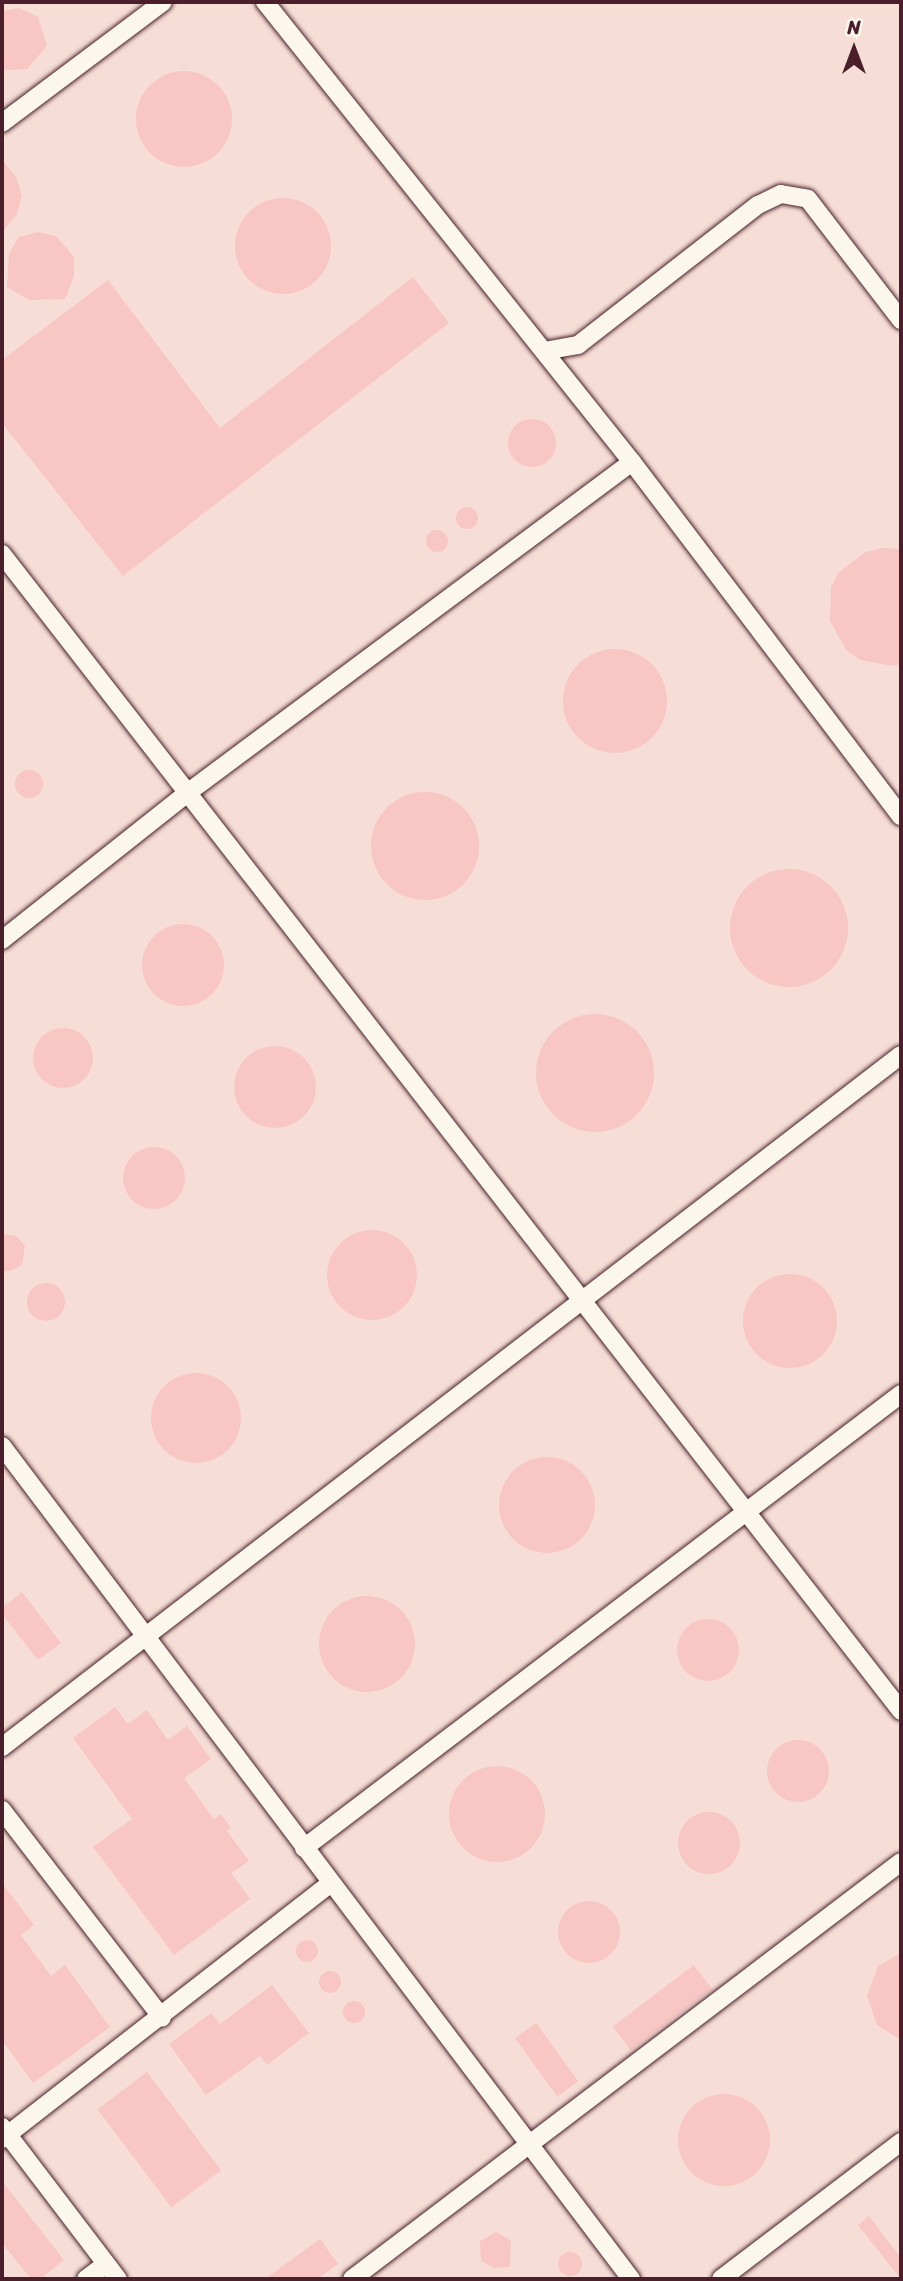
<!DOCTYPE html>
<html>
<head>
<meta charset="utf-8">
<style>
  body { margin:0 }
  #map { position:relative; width:903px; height:2281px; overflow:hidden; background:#faede4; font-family:Sriracha,sans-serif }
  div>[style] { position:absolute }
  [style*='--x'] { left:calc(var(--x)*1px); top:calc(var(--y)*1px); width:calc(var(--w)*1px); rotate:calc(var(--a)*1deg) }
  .built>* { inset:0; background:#f6ded6; transform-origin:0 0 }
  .building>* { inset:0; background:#f8c7c4; transform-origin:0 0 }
  .round { border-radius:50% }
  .roads { filter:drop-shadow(0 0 2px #4a1f2b) drop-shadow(0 0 2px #4a1f2b) }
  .minor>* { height:18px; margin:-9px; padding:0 9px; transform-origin:9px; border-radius:9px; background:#fbf7ec }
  span { translate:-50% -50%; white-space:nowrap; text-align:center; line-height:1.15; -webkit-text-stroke:5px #fbf7ec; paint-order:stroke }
  .frame { position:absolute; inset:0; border:4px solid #4a1f2b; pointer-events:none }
  .north { position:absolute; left:819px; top:14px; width:70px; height:70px; -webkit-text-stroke:5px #fbf7ec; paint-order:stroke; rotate:0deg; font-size:19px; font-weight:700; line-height:28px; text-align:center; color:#4a1f2b }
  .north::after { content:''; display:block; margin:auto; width:24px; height:32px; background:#4a1f2b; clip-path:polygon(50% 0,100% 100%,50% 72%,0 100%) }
</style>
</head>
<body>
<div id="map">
  <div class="built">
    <i style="left:2px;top:2px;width:899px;height:2277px"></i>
  </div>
  <div class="building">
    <i style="clip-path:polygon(19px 8px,38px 17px,47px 46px,27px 69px,7px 70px,2px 68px,2px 11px)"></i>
    <i class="round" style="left:136px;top:71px;width:96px;height:96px"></i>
    <i style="clip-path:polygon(2px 160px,16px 177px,22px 195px,17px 214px,2px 232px)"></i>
    <i class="round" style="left:235px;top:198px;width:96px;height:96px"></i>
    <i style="clip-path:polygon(38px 232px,56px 236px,74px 257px,74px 276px,65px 299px,29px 300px,7px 287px,9px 253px,19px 237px)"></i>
    <i style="clip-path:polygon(413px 277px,449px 323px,123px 576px,2px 423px,2px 360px,108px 280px,220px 428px)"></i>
    <i class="round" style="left:508px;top:419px;width:48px;height:48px"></i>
    <i class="round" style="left:456px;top:507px;width:22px;height:22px"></i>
    <i class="round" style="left:426px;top:530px;width:22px;height:22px"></i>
    <i style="clip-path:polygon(882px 548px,901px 549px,901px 664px,893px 666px,860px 660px,846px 650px,830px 621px,831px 587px,839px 572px,866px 552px)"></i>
    <i class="round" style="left:563px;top:649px;width:104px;height:104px"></i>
    <i class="round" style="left:15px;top:770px;width:28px;height:28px"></i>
    <i class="round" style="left:371px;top:792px;width:108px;height:108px"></i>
    <i class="round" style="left:730px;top:869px;width:118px;height:118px"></i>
    <i class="round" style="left:142px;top:924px;width:82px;height:82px"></i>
    <i class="round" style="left:536px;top:1014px;width:118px;height:118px"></i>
    <i class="round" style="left:33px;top:1028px;width:60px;height:60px"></i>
    <i class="round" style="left:234px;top:1046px;width:82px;height:82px"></i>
    <i class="round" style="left:123px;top:1147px;width:62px;height:62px"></i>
    <i class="round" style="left:327px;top:1230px;width:90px;height:90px"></i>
    <i style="clip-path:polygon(2px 1234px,16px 1236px,25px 1246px,22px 1265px,10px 1271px,2px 1272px)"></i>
    <i class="round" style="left:743px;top:1274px;width:94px;height:94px"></i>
    <i class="round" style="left:27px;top:1283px;width:38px;height:38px"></i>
    <i class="round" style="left:151px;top:1373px;width:90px;height:90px"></i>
    <i class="round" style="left:499px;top:1457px;width:96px;height:96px"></i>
    <i style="clip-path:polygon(22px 1592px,61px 1643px,38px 1660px,2px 1614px,2px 1608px)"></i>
    <i class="round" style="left:319px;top:1596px;width:96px;height:96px"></i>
    <i class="round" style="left:677px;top:1619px;width:62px;height:62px"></i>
    <i style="clip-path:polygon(115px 1707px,128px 1724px,147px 1710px,168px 1740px,187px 1726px,211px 1759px,184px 1778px,214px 1819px,221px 1814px,231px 1828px,227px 1831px,249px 1861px,231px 1873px,250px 1899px,174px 1955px,93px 1847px,132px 1819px,73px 1738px)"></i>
    <i class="round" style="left:767px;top:1740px;width:62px;height:62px"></i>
    <i class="round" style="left:449px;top:1766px;width:96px;height:96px"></i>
    <i class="round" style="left:678px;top:1812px;width:62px;height:62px"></i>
    <i style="clip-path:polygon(2px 1883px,34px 1925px,21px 1935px,51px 1976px,65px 1965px,110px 2027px,33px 2083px,2px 2040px)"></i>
    <i class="round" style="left:558px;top:1901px;width:62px;height:62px"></i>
    <i class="round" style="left:296px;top:1940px;width:22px;height:22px"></i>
    <i style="clip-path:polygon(901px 1953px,901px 2040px,877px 2025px,867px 1996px,878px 1966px)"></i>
    <i style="left:694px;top:1965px;width:30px;height:102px;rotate:53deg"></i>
    <i class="round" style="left:319px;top:1971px;width:22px;height:22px"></i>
    <i style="clip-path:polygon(272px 1985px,309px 2033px,267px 2065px,260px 2056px,206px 2095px,169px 2044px,211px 2013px,220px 2024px)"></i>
    <i class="round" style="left:343px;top:2001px;width:22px;height:22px"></i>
    <i style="left:536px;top:2023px;width:72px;height:26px;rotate:54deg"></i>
    <i style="left:147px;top:2072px;width:123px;height:62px;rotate:53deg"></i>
    <i class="round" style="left:678px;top:2094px;width:92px;height:92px"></i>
    <i style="clip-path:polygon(2px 2181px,64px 2260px,40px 2279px,31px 2279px,2px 2243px)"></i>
    <i style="clip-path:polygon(869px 2216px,901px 2258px,901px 2279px,858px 2225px)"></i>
    <i style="clip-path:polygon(496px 2232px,511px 2240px,510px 2267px,494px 2268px,481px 2261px,480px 2241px)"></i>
    <i style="clip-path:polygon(320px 2239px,338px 2264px,317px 2279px,265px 2279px)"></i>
    <i class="round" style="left:558px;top:2252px;width:24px;height:24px"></i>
  </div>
  <div class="roads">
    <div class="minor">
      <i style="--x:265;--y:2;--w:588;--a:51.42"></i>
      <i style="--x:632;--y:462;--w:445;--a:52.8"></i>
      <i style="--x:2;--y:123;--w:201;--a:-36.9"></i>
      <i style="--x:544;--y:351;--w:35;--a:-10"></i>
      <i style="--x:578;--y:345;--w:228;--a:-37.9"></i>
      <i style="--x:758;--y:205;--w:25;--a:-26"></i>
      <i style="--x:781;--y:194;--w:27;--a:10"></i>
      <i style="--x:808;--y:199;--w:153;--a:52.5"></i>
      <i style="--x:2;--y:554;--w:1465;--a:52.15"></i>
      <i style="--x:2;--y:940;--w:240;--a:-38.4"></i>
      <i style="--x:190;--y:791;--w:551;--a:-36.66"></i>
      <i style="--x:2;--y:1446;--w:1044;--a:52.94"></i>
      <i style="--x:2;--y:1747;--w:1134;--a:-37.59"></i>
      <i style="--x:2;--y:1810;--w:262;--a:52.4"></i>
      <i style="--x:304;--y:1848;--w:750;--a:-37.25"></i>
      <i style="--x:2;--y:2127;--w:191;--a:52.7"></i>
      <i style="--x:2;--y:2139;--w:415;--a:-37.9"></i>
      <i style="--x:86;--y:2279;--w:25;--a:-37"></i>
      <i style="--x:352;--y:2279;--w:689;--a:-37.22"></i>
      <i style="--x:721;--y:2279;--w:226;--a:-37.3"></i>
    </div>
  </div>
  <div class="frame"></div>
  <div class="north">N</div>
</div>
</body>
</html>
